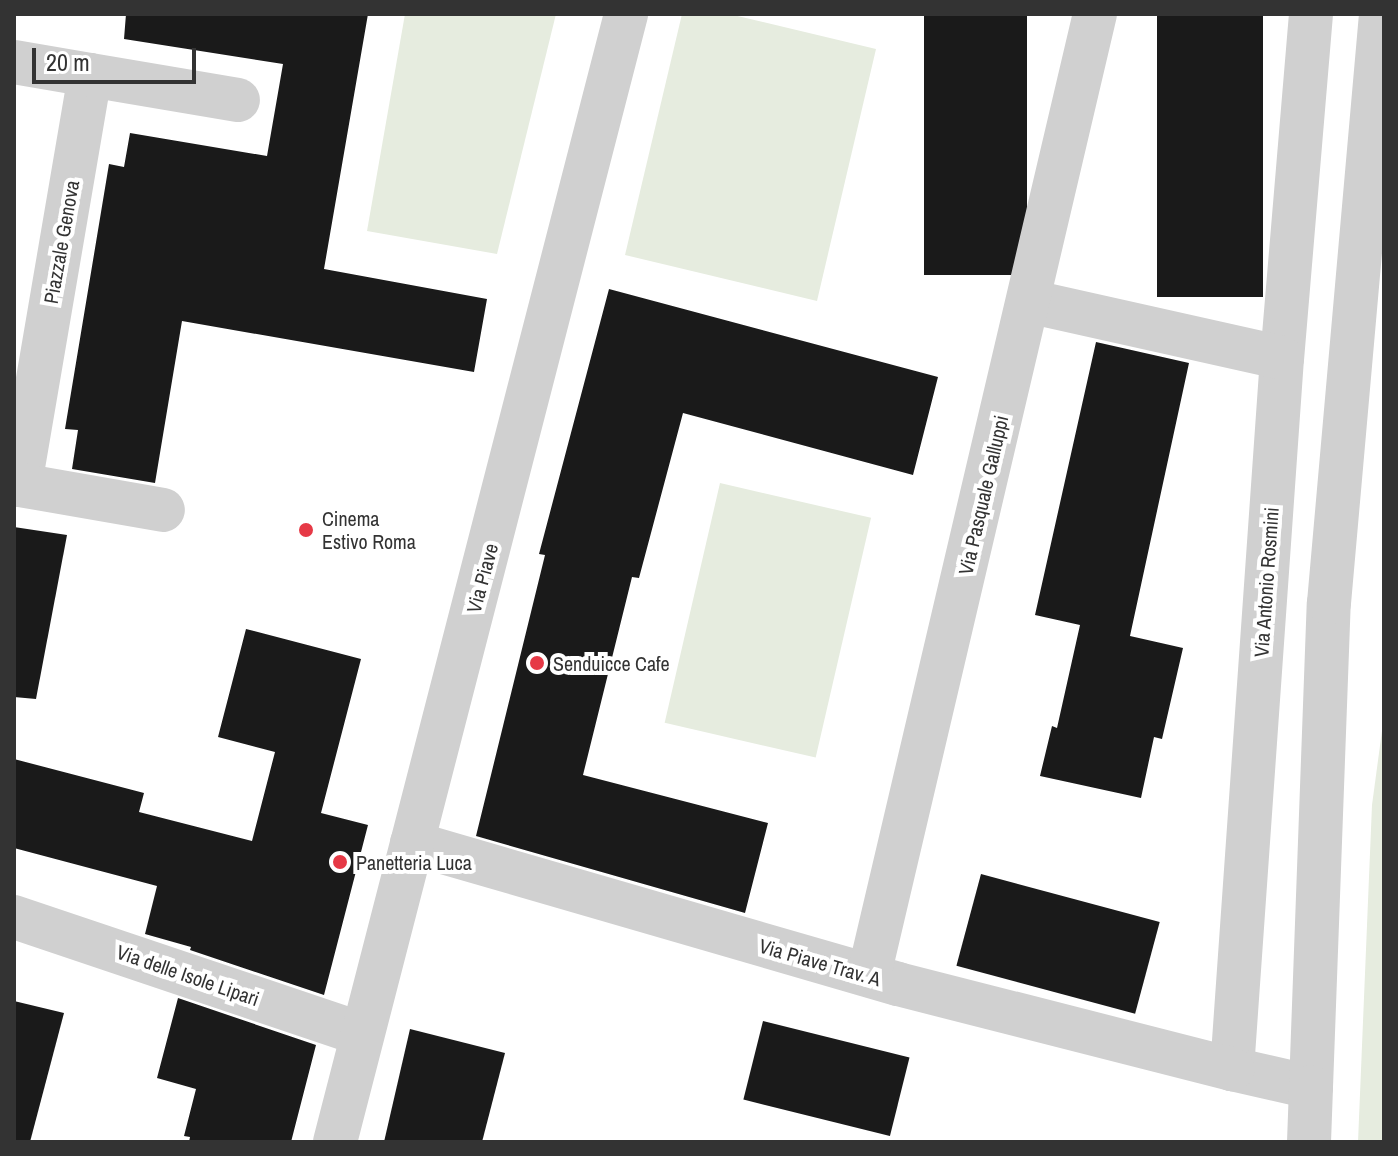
<!DOCTYPE html>
<html>
<head>
<meta charset="utf-8">
<style>
  body { margin:0 }
  #map { position:relative; width:1398px; height:1156px; overflow:hidden; background:#fff; font-family:"Archivo Narrow",sans-serif }
  div>[style] { position:absolute }
  [style*='--x'] { left:calc(var(--x)*1px); top:calc(var(--y)*1px); width:calc(var(--w)*1px); rotate:calc(var(--a)*1deg) }
  .green>* { inset:0; background:#e6ecdf; transform-origin:0 0 }
  .building>* { inset:0; background:#1a1a1a; transform-origin:0 0 }
  .minor>* { height:44px; margin:-22px; padding:0 22px; transform-origin:22px; border-radius:22px; background:#d0d0d0 }
  .dots>* { width:22px; height:22px; translate:-50% -50%; box-sizing:border-box; border:4px solid #fff; border-radius:50% }
  span { translate:-50% -50%; white-space:nowrap; text-align:center; line-height:1.15; -webkit-text-stroke:8px #fff; paint-order:stroke }
  .street-label { font-size:20px; color:#333 }
  .poi-label { font-size:20px; color:#333 }
  .left { translate:0 -50%; text-align:left }
  .frame { position:absolute; inset:0; border:16px solid #333; pointer-events:none }
  .scale { position:absolute; left:32px; top:48px; width:164px; height:36px; box-sizing:border-box; border:4px solid #333; border-top:0; padding-left:10px; font-size:24px; line-height:28px; white-space:nowrap; color:#333; -webkit-text-stroke:6px #fff; paint-order:stroke }
</style>
</head>
<body>
<div id="map">
  <div class="green">
    <i style="clip-path:polygon(405px 14px,556px 14px,497px 254px,367px 231px)"></i>
    <i style="clip-path:polygon(682px 14px,729px 14px,876px 49px,817px 301px,625px 255px)"></i>
    <i style="left:720px;top:483px;width:155px;height:246px;rotate:13deg"></i>
    <i style="clip-path:polygon(1384px 716px,1384px 1142px,1358px 1142px,1372px 805px)"></i>
  </div>
  <div class="building">
    <i style="clip-path:polygon(126px 14px,368px 14px,324px 269px,487px 299px,474px 372px,182px 321px,155px 483px,72px 469px,78px 430px,65px 429px,109px 164px,124px 167px,130px 133px,267px 156px,283px 64px,124px 39px)"></i>
    <i style="left:924px;top:14px;width:103px;height:261px"></i>
    <i style="left:1157px;top:14px;width:106px;height:283px"></i>
    <i style="clip-path:polygon(609px 289px,938px 377px,913px 475px,683px 413px,639px 578px,632px 577px,583px 775px,768px 823px,745px 913px,476px 836px,545px 555px,539px 554px)"></i>
    <i style="clip-path:polygon(1096px 342px,1189px 363px,1130px 636px,1183px 648px,1162px 739px,1154px 737px,1141px 798px,1040px 776px,1052px 726px,1057px 728px,1080px 625px,1035px 615px)"></i>
    <i style="clip-path:polygon(14px 527px,67px 535px,36px 699px,14px 697px)"></i>
    <i style="clip-path:polygon(246px 629px,361px 659px,321px 813px,368px 825px,324px 995px,190px 950px,191px 947px,145px 934px,157px 886px,14px 848px,14px 759px,144px 793px,139px 812px,252px 841px,275px 752px,218px 737px)"></i>
    <i style="left:981px;top:874px;width:185px;height:95px;rotate:15deg"></i>
    <i style="clip-path:polygon(178px 998px,316px 1045px,291px 1142px,189px 1142px,190px 1137px,184px 1136px,196px 1089px,157px 1078px)"></i>
    <i style="clip-path:polygon(14px 1001px,64px 1013px,30px 1142px,14px 1142px)"></i>
    <i style="left:763px;top:1021px;width:151px;height:81px;rotate:14deg"></i>
    <i style="clip-path:polygon(410px 1029px,505px 1053px,482px 1142px,384px 1142px)"></i>
  </div>
  <div class="minor">
    <i style="--x:1311;--y:14;--w:345;--a:94.8"></i>
    <i style="--x:1282;--y:358;--w:713;--a:94.02"></i>
    <i style="--x:1232;--y:1069;--w:81;--a:12.8"></i>
    <i style="--x:1311;--y:1087;--w:484;--a:-87.9"></i>
    <i style="--x:1329;--y:603;--w:591;--a:-84.95"></i>
    <i style="--x:14;--y:62;--w:77;--a:9.7"></i>
    <i style="--x:90;--y:75;--w:416;--a:99.7"></i>
    <i style="--x:20;--y:485;--w:6;--a:-171"></i>
    <i style="--x:90;--y:75;--w:150;--a:9.6"></i>
    <i style="--x:1028;--y:301;--w:260;--a:12.6"></i>
    <i style="--x:20;--y:485;--w:145;--a:9.9"></i>
    <i style="--x:412;--y:843;--w:506;--a:16.18"></i>
    <i style="--x:898;--y:984;--w:345;--a:14.3"></i>
    <i style="--x:14;--y:917;--w:367;--a:18.6"></i>
    <i style="--x:869;--y:975;--w:987;--a:-76.77"></i>
    <i style="--x:335;--y:1142;--w:1165;--a:-75.53"></i>
    <i style="--x:1309;--y:1142;--w:55;--a:-87.9"></i>
  </div>
  <div class="dots">
    <i style="left:306px;top:530px;background:#e63946"></i>
    <i style="left:537px;top:663px;background:#e63946"></i>
    <i style="left:340px;top:862px;background:#e63946"></i>
  </div>
  <div class="street-label">
    <span style="left:61px;top:242px;rotate:-80deg">Piazzale Genova</span>
    <span style="left:983px;top:495px;rotate:-77deg">Via Pasquale Galluppi</span>
    <span style="left:482px;top:578px;rotate:-75deg">Via Piave</span>
    <span style="left:1266px;top:582px;rotate:-86deg">Via Antonio Rosmini</span>
    <span style="left:820px;top:962px;rotate:16deg">Via Piave Trav. A</span>
    <span style="left:188px;top:975px;rotate:19deg">Via delle Isole Lipari</span>
  </div>
  <div class="poi-label">
    <span class="left" style="left:322px;top:530px">Cinema<br>Estivo Roma</span>
    <span class="left" style="left:553px;top:663px">Senduicce Cafe</span>
    <span class="left" style="left:356px;top:862px">Panetteria Luca</span>
  </div>
  <div class="frame"></div>
  <div class="scale">20 m</div>
</div>
</body>
</html>
